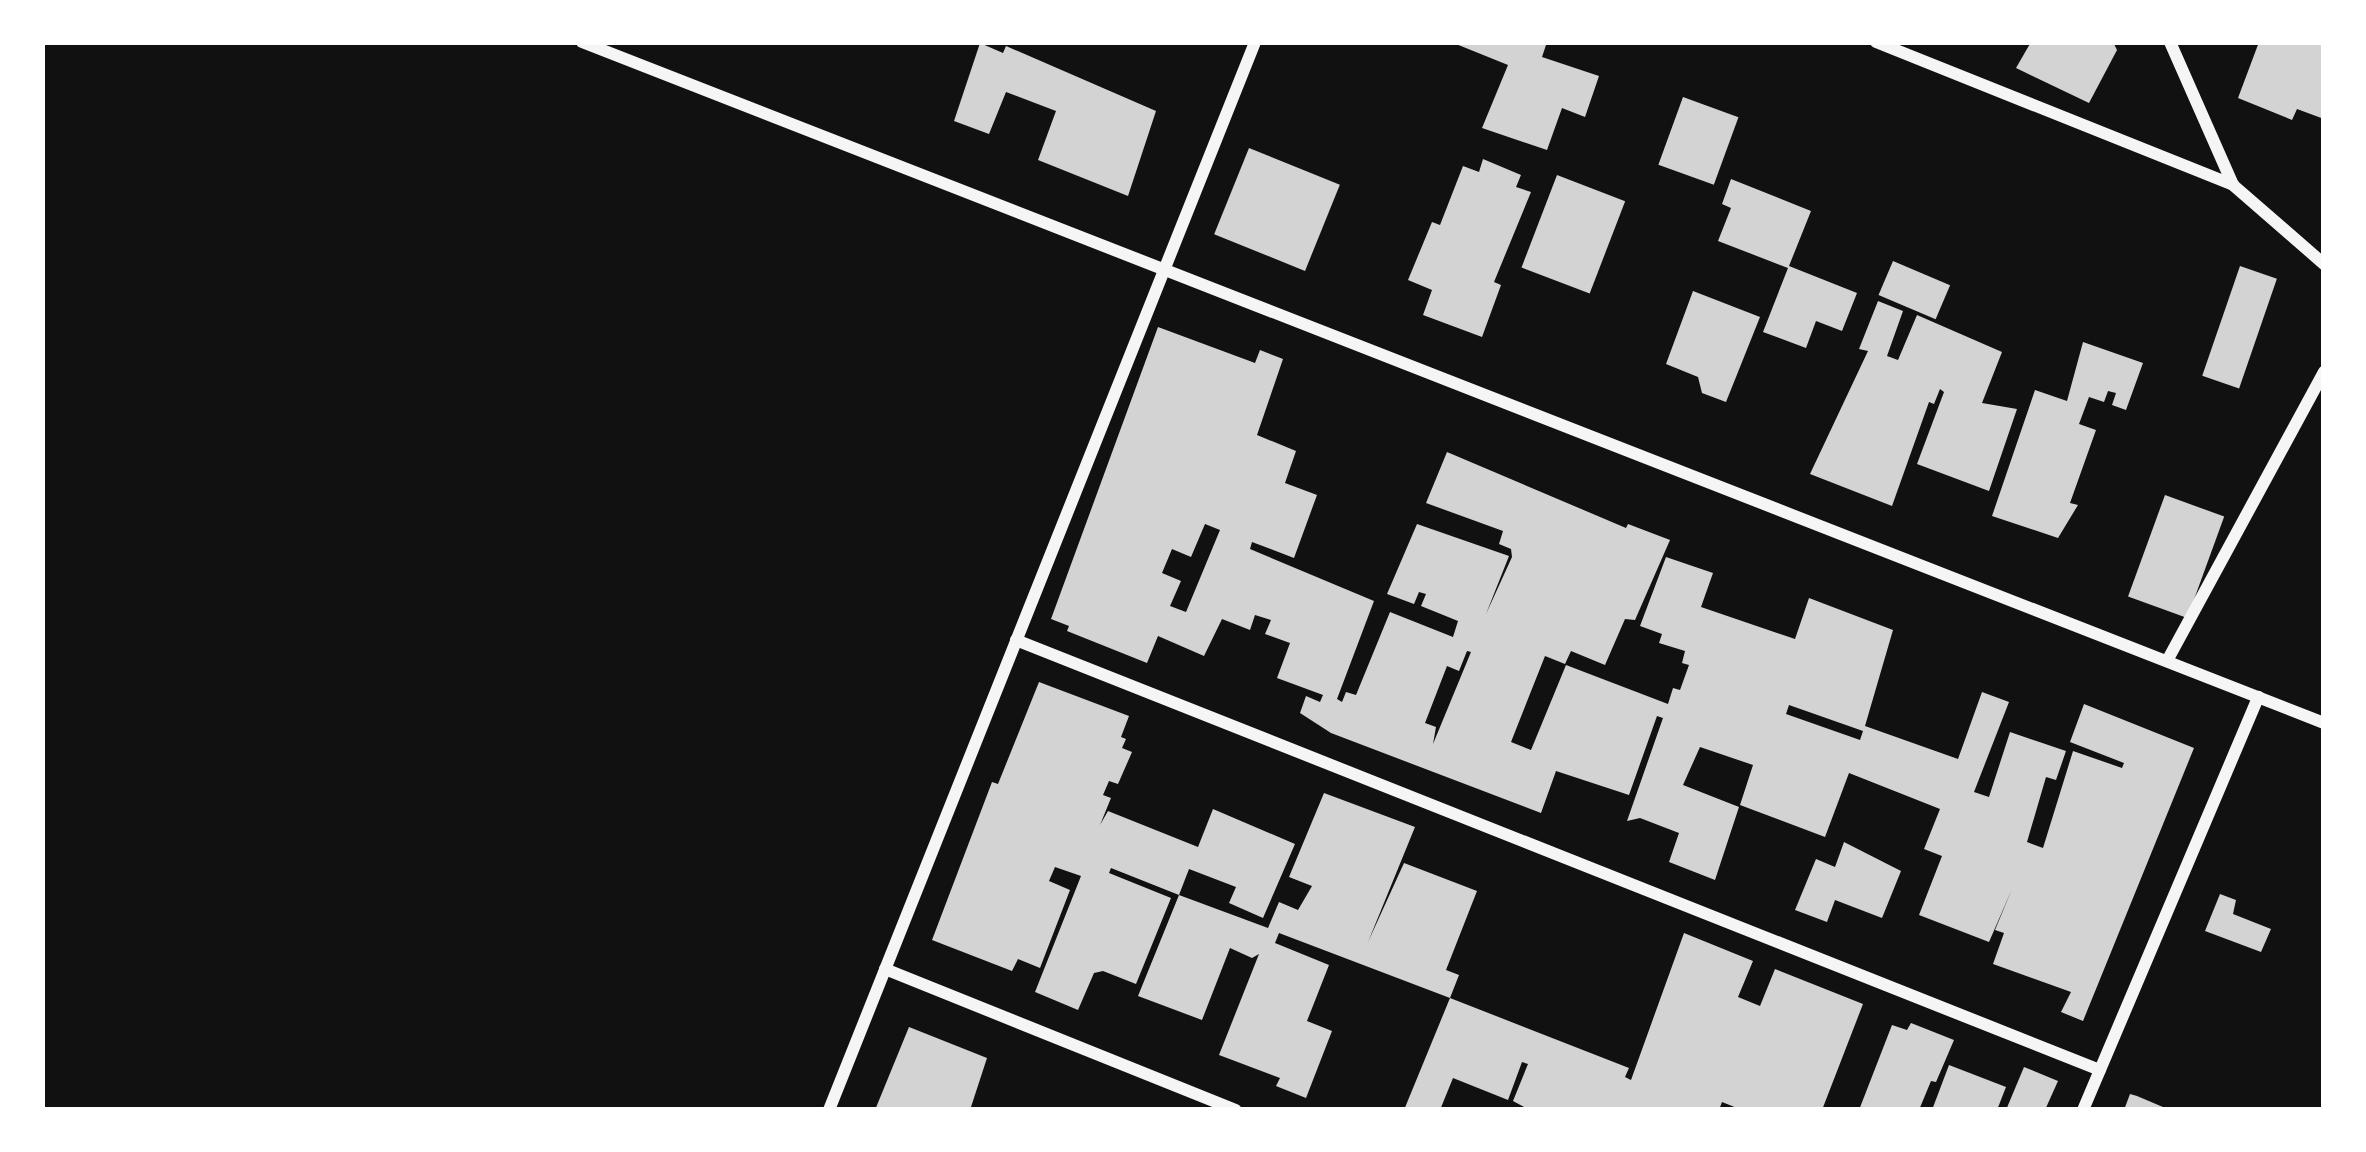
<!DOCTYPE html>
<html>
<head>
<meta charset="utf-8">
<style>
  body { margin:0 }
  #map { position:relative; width:2366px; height:1152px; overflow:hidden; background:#111; font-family:"Roboto Condensed",sans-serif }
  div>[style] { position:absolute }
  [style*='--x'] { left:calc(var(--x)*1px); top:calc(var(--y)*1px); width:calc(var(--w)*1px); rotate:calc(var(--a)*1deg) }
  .building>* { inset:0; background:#d3d3d3; transform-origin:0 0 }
  .minor>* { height:12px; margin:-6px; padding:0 6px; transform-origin:6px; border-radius:6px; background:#f5f5f5 }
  span { translate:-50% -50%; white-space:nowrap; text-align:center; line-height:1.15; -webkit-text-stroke:10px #fff; paint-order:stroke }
  .frame { position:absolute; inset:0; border:45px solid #fff; pointer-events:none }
</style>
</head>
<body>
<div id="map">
  <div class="building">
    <i style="clip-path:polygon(1451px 42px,1547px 42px,1542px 57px,1599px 76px,1585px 117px,1562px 108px,1547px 150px,1482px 128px,1508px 65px)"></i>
    <i style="clip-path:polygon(2031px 42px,2113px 42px,2117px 50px,2089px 103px,2016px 68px)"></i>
    <i style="clip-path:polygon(2259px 42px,2324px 42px,2324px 119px,2297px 109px,2292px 120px,2238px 98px)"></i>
    <i style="clip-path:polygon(980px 43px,1003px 53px,1006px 46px,1156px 111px,1128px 196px,1038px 160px,1056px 111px,1006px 92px,989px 134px,954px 121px)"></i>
    <i style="left:1683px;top:97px;width:59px;height:72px;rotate:20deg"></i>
    <i style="left:1249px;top:148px;width:98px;height:93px;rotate:22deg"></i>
    <i style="clip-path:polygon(1483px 159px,1521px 175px,1516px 187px,1531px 192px,1494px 282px,1501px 285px,1482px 337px,1423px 315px,1432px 290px,1408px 280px,1432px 222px,1440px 225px,1463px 166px,1479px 172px)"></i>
    <i style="left:1557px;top:175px;width:73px;height:99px;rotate:21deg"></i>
    <i style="clip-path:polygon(1731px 179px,1811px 211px,1789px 266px,1857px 293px,1842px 331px,1816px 321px,1806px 348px,1763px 332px,1788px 268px,1718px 241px,1731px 208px,1722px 204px)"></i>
    <i style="left:1893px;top:261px;width:62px;height:37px;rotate:23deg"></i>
    <i style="left:2240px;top:266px;width:39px;height:116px;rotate:19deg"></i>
    <i style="clip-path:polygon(1693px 291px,1760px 317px,1726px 402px,1702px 393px,1698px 377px,1666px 364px)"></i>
    <i style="clip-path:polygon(1878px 301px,1903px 311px,1887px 356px,1898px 360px,1917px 315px,2002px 352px,1982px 403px,2017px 409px,1989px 491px,1917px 464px,1944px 392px,1940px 389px,1934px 404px,1929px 402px,1892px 506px,1810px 474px,1868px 351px,1859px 349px)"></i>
    <i style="clip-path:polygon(evenodd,1158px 327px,1255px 363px,1260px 350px,1283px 359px,1257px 435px,1296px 451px,1285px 483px,1317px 495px,1294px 558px,1252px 542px,1250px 549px,1374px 601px,1337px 699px,1342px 702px,1346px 692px,1356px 695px,1390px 612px,1453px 637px,1458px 621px,1421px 606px,1426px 594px,1419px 592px,1414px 604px,1387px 594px,1417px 524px,1509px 556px,1486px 614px,1512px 557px,1511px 549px,1499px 544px,1503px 531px,1426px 503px,1447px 452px,1626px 528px,1628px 524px,1670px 540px,1635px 620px,1625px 619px,1605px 665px,1571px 651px,1565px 664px,1545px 656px,1511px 742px,1531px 750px,1566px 665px,1668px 704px,1673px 688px,1680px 690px,1689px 665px,1682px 663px,1685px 651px,1659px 643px,1662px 634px,1640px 626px,1666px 557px,1713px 573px,1701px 607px,1795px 639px,1809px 598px,1893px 630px,1865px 726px,1958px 759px,1982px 692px,2009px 702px,1974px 792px,1989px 797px,2010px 732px,2066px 751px,2056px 780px,2046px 777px,2027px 842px,2043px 848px,2073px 751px,2122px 768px,2124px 763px,2070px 742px,2084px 704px,2194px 748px,2083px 1021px,2061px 1012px,2071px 992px,1993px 964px,2004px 933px,1995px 930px,2012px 889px,1989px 942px,1919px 915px,1942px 856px,1924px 849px,1940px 809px,1849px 773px,1825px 837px,1740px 805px,1753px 765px,1700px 747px,1683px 785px,1739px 807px,1715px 880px,1669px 862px,1679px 833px,1640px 818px,1627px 821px,1663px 718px,1657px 716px,1629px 795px,1556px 771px,1541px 813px,1331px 733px,1300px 713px,1306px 696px,1320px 702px,1323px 695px,1277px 678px,1290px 643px,1265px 634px,1271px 620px,1255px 615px,1250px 630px,1222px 619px,1204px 656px,1158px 636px,1147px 663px,1067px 631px,1069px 626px,1051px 619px,1158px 327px,1205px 524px,1220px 530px,1186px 612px,1170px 606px,1181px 581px,1162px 573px,1172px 549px,1191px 557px,1205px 524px,1158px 327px,1467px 651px,1471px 652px,1433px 744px,1436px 727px,1425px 723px,1447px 666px,1459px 671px,1467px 651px,1158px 327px,1789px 705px,1863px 731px,1860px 740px,1786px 714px,1789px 705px)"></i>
    <i style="clip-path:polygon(2083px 342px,2143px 363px,2126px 410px,2112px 405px,2116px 393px,2108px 391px,2104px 402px,2089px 397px,2079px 424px,2096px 430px,2070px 503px,2078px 505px,2058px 538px,1992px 516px,2035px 390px,2067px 401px)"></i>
    <i style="left:2165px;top:495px;width:63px;height:108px;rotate:20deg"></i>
    <i style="clip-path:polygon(1039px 682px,1129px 716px,1121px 737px,1126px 739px,1122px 748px,1132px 752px,1118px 784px,1109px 781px,1103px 795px,1111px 798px,1100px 825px,1108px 811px,1198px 847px,1213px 809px,1295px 844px,1263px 918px,1229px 903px,1236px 887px,1189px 869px,1179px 895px,1111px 868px,1109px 873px,1171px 898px,1136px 984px,1103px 971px,1094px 973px,1078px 1010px,1035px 992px,1081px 876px,1055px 867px,1049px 881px,1070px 890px,1040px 968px,1018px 959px,1012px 971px,932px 940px,992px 782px,998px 784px)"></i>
    <i style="clip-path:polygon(1324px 793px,1415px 827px,1368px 942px,1404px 863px,1477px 891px,1446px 970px,1459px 975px,1450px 998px,1279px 933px,1275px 943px,1329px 965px,1307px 1021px,1332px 1031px,1306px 1098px,1276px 1086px,1280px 1078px,1219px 1055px,1259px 954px,1252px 958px,1230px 948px,1202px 1020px,1138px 996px,1179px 895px,1268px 928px,1279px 902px,1298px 910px,1312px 886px,1289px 877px)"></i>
    <i style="clip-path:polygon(1844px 842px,1901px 871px,1882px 918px,1835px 900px,1827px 922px,1795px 910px,1816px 859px,1835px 867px)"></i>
    <i style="clip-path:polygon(2220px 894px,2236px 900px,2233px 914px,2271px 929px,2261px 952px,2205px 931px)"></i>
    <i style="clip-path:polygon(1684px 933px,1753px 961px,1738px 997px,1760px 1006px,1775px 969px,1863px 1004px,1822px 1110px,1742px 1110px,1722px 1102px,1719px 1110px,1530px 1110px,1513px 1101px,1528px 1064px,1522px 1062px,1508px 1100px,1453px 1078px,1440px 1110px,1404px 1110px,1450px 998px,1629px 1068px,1625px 1077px,1631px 1080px)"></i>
    <i style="clip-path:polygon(1911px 1023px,1954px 1040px,1936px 1082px,1931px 1081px,1919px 1110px,1859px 1110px,1892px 1025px,1907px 1030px)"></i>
    <i style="clip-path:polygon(909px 1027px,987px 1058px,970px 1110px,875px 1110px)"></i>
    <i style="clip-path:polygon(1949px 1065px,2006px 1087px,1997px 1110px,1932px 1110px)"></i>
    <i style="clip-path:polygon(2024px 1067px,2058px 1081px,2045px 1110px,2006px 1110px)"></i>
    <i style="clip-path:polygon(2130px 1094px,2137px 1096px,2170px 1110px,2124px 1110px)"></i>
  </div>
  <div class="minor">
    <i style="--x:582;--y:42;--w:1870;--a:21.35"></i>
    <i style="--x:1876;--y:42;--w:385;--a:21.8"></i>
    <i style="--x:2170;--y:42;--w:156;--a:66.2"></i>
    <i style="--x:2233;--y:185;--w:121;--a:41"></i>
    <i style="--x:1016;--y:640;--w:1166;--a:21.64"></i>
    <i style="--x:2167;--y:661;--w:329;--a:-61.5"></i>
    <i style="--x:885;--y:969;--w:378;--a:21.9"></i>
    <i style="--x:829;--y:1110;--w:1150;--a:-68.25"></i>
    <i style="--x:2083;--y:1110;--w:449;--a:-67"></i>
  </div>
  <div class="frame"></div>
</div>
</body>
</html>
